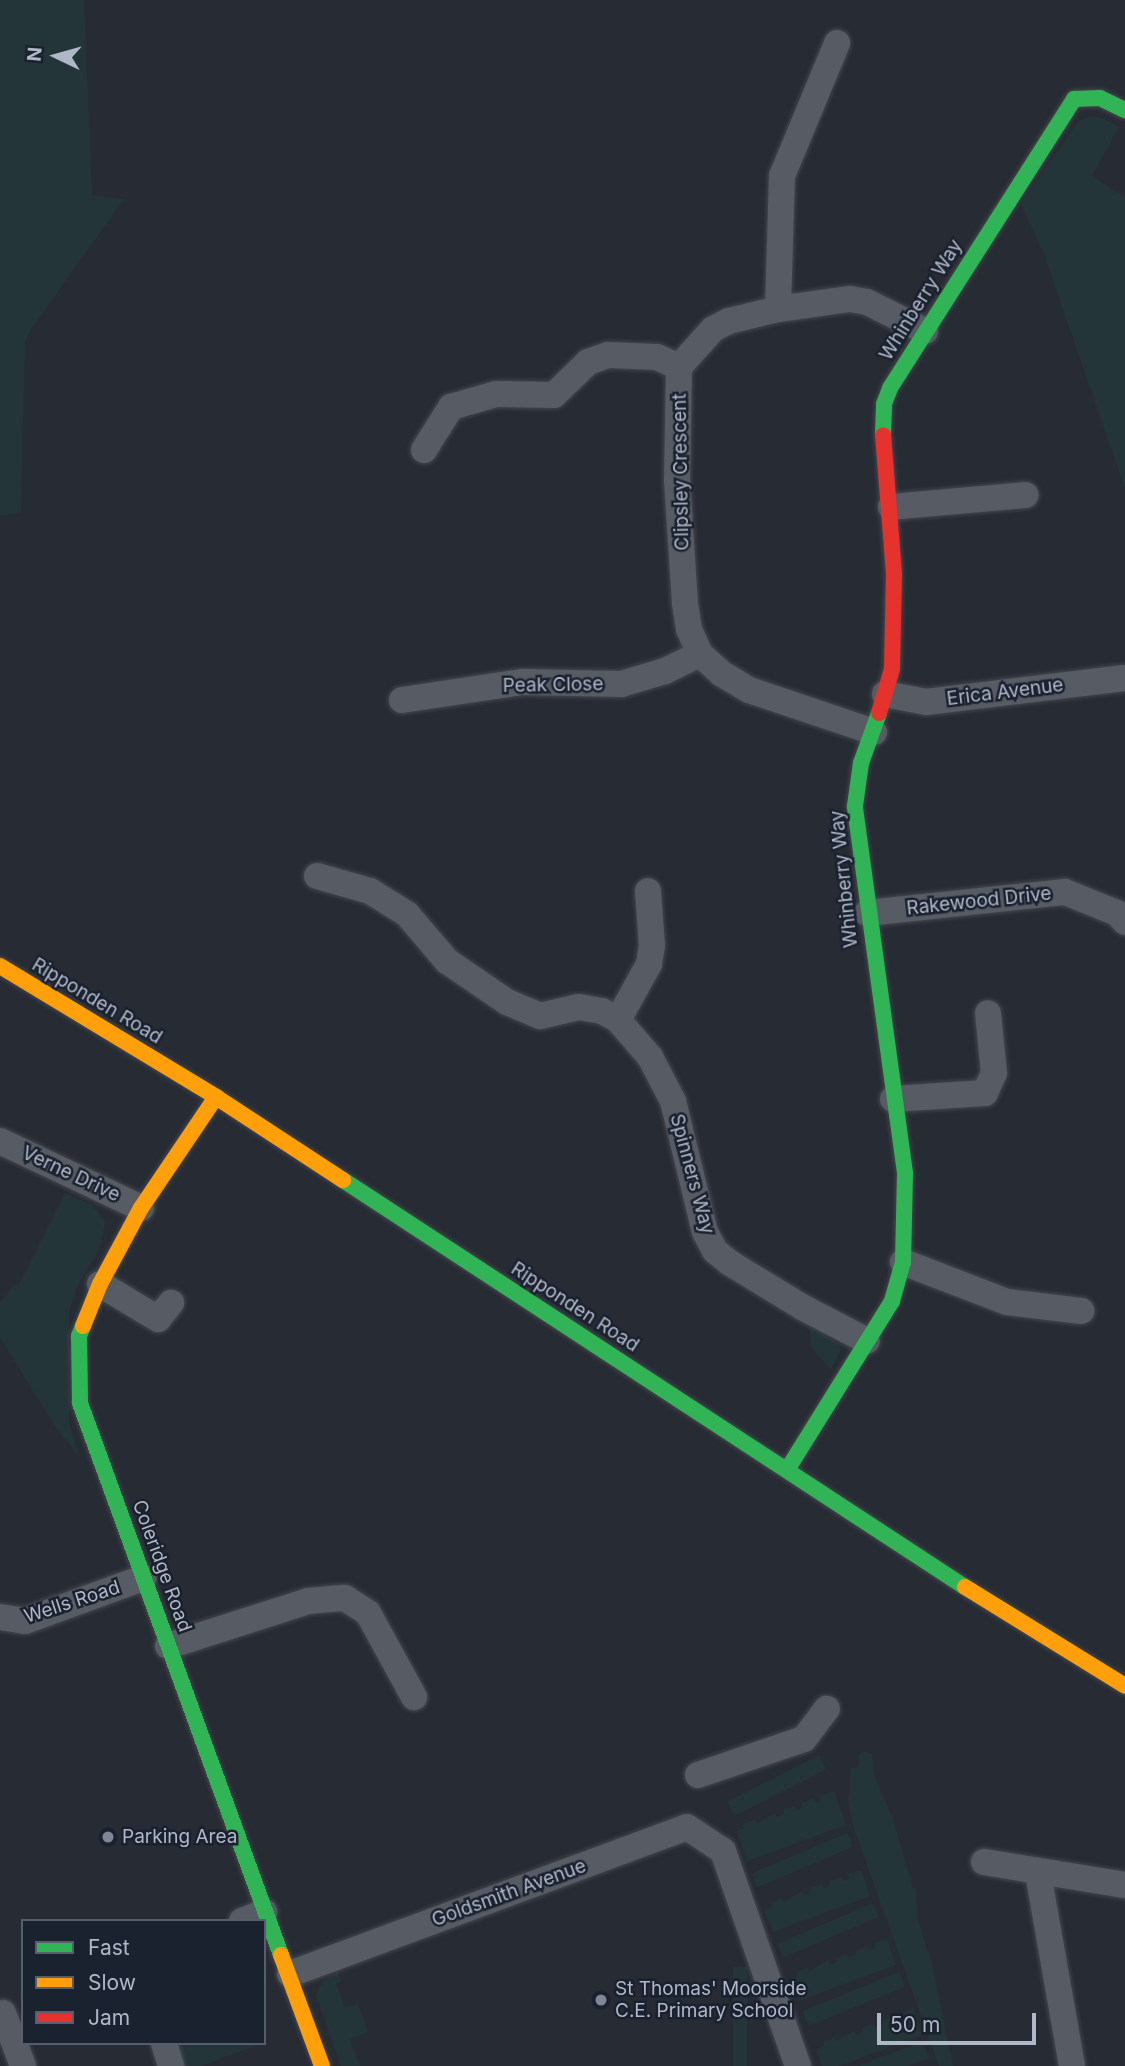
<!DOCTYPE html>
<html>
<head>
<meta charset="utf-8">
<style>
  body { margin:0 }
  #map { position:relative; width:1125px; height:2066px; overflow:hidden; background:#272b34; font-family:Inter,sans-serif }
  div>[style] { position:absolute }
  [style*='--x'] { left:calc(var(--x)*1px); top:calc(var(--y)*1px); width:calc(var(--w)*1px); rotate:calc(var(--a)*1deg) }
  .green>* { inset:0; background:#24353a; transform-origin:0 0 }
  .roads { filter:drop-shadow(0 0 2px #43464d) drop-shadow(0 0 2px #43464d) }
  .street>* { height:26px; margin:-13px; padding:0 13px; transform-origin:13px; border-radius:13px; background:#575b63 }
  .fast>* { height:16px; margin:-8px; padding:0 8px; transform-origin:8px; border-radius:8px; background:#30b455 }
  .slow>* { height:16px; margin:-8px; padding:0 8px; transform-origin:8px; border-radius:8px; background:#ff9f0a }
  .jam>* { height:16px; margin:-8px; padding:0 8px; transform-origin:8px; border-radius:8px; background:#e5322d }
  .dots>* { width:19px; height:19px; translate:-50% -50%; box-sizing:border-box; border:4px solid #1a212f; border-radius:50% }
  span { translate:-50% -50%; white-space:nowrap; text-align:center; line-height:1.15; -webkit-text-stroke:5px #1a212f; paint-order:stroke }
  .street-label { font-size:19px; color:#b0b7c7 }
  .poi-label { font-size:19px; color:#b0b7c7 }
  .left { translate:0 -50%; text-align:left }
  .legend { position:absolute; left:21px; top:1919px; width:245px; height:126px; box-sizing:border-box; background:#1a212f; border:2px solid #565d6c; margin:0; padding:9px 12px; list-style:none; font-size:21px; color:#b0b7c7 }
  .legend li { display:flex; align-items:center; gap:14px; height:35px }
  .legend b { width:35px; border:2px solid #565d6c }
  .north { position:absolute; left:21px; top:21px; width:70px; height:70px; -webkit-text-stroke:5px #1a212f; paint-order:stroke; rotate:275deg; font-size:19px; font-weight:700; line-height:28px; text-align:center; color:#b0b7c7 }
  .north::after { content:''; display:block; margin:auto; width:24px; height:32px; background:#b0b7c7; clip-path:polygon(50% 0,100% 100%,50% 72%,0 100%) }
  .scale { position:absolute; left:877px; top:2013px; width:159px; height:32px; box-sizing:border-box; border:4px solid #b0b7c7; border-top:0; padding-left:9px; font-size:21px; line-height:24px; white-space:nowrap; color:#b0b7c7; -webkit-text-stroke:5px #1a212f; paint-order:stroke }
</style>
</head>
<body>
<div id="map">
  <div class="green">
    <i style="clip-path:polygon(0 0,84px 0,92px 195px,124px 199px,31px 329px,25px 342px,21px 512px,0 516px)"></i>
    <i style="clip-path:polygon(1090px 116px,1102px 118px,1119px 127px,1092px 176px,1125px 197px,1125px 489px,1045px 257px,1021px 204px,1078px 121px)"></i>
    <i style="clip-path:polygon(65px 1193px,92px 1205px,105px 1221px,101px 1246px,79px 1283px,69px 1311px,69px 1423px,79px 1457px,56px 1428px,0 1337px,0 1303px,14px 1285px,19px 1285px)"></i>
    <i style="clip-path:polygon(809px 1325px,838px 1344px,841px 1350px,831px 1369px,811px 1347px)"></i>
    <i style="clip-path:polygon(863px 1751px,872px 1754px,873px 1771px,894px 1822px,913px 1888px,916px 1889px,917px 1917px,932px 1964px,953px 2066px,939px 2066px,852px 1823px,848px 1799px,851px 1768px,858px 1767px,859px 1755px)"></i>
    <i style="left:819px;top:1755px;width:16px;height:103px;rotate:63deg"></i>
    <i style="clip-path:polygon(834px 1791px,846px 1825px,747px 1861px,736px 1831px,744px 1828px,743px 1824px,755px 1820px,757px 1823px,775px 1813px,777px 1817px,784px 1814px,783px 1810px,794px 1806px,796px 1810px,802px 1808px,802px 1803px,814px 1798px,816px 1803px,821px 1801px,820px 1796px)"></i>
    <i style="left:847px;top:1833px;width:15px;height:104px;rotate:67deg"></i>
    <i style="clip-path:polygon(861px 1870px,870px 1896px,773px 1932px,764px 1910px,772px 1907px,771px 1902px,782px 1898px,784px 1902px,802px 1891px,804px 1895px,811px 1893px,810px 1888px,822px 1884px,824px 1888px,830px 1886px,829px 1881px,842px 1877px,843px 1881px,849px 1879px,848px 1874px)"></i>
    <i style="left:873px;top:1903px;width:15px;height:104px;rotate:67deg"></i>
    <i style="clip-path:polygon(887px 1939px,896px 1965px,799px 2001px,790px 1979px,798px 1976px,796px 1972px,808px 1968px,810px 1971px,828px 1960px,830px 1965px,837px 1962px,836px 1958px,847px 1954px,849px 1958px,856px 1955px,855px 1951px,867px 1946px,869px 1950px,875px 1949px,873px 1944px)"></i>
    <i style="left:733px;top:1967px;width:14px;height:105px"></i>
    <i style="clip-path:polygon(338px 1971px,341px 1981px,336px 1984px,345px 2007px,358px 2004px,368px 2032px,350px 2039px,360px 2066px,341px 2066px,316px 1995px,322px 1982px)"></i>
    <i style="left:899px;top:1972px;width:16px;height:104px;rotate:68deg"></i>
    <i style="clip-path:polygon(913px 2009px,922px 2035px,838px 2066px,822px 2066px,816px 2049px,824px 2046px,823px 2042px,834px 2038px,836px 2041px,854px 2031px,856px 2035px,863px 2032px,862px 2028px,874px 2024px,876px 2028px,882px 2025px,881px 2021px,893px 2016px,895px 2021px,901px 2018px,900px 2014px)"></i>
    <i style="clip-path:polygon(922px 2042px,930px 2058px,908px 2066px,858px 2066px)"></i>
    <i style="clip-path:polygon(168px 2043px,262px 2043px,201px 2066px,176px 2066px)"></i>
  </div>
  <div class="roads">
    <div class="street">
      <i style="--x:778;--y:309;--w:133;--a:-88.3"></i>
      <i style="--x:782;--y:176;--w:144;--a:-67.5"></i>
      <i style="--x:424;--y:450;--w:51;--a:-57.9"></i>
      <i style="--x:451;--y:407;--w:47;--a:-16.1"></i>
      <i style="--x:496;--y:394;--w:58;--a:1"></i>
      <i style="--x:554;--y:395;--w:47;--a:-44.1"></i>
      <i style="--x:588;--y:362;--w:21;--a:-19"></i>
      <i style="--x:608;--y:355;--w:49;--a:2.3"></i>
      <i style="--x:657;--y:357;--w:24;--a:24"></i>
      <i style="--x:891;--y:507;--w:135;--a:-5.1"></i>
      <i style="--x:885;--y:694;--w:42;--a:11"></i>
      <i style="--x:926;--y:702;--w:200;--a:-6.9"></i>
      <i style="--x:402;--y:700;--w:122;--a:-8.5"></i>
      <i style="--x:523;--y:682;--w:98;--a:1.2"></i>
      <i style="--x:621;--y:684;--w:46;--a:-16.5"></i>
      <i style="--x:665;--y:671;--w:39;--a:-26"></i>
      <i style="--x:874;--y:732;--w:132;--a:-161.4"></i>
      <i style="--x:749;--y:690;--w:33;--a:-149"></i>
      <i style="--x:721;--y:673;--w:28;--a:-138"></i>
      <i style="--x:700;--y:654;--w:27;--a:-114"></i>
      <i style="--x:689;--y:629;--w:25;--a:-99"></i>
      <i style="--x:685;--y:604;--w:124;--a:-93.7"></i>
      <i style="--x:677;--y:480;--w:113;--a:-89"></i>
      <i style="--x:679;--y:367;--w:51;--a:-48.2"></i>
      <i style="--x:713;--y:329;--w:18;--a:-27"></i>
      <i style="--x:729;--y:321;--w:50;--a:-13.8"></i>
      <i style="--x:778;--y:309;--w:73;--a:-7.9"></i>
      <i style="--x:850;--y:299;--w:17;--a:10"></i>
      <i style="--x:867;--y:302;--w:65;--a:26.6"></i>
      <i style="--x:317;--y:876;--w:55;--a:15.8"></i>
      <i style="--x:370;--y:891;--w:44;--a:31.9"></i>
      <i style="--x:407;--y:914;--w:62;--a:49.6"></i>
      <i style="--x:447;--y:961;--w:73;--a:34.3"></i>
      <i style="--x:507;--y:1002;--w:36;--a:23"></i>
      <i style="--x:540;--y:1016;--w:40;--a:-13"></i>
      <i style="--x:579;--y:1007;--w:23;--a:10"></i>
      <i style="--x:602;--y:1011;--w:18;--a:29"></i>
      <i style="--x:618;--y:1020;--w:49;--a:49.1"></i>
      <i style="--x:650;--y:1057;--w:50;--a:62.4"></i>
      <i style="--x:673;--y:1101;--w:135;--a:76.3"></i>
      <i style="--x:705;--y:1232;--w:21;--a:62"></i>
      <i style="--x:715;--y:1251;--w:19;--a:39"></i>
      <i style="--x:730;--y:1263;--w:84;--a:31.4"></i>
      <i style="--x:802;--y:1307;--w:73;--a:27.6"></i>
      <i style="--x:867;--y:913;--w:199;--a:-6.1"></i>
      <i style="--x:1065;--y:892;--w:56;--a:22"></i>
      <i style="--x:1117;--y:913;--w:12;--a:48"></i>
      <i style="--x:618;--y:1020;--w:64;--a:-61"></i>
      <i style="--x:649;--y:964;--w:18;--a:-81"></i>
      <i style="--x:652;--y:946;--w:55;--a:-94.2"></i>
      <i style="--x:893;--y:1099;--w:92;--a:-3.7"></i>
      <i style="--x:985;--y:1093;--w:22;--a:-66"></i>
      <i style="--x:994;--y:1073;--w:60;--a:-95.7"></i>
      <i style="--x:0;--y:1141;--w:156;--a:25.4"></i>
      <i style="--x:903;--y:1262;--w:111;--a:21"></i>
      <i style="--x:1007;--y:1302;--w:75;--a:6.9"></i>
      <i style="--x:100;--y:1284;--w:68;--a:31.1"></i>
      <i style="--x:158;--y:1319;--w:21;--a:-51"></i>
      <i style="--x:0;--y:1617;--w:25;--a:9"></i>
      <i style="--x:25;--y:1621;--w:126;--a:-20"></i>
      <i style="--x:168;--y:1646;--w:147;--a:-17.8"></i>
      <i style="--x:308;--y:1601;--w:37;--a:-5"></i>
      <i style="--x:345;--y:1598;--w:27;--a:33"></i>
      <i style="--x:368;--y:1613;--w:96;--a:61.3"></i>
      <i style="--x:698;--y:1775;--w:112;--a:-18.8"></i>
      <i style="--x:804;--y:1739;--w:38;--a:-53"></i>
      <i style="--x:984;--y:1862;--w:143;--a:9.3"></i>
      <i style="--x:1038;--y:1873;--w:196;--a:80"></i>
      <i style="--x:242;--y:1921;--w:24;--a:-22"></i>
      <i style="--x:290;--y:1974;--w:423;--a:-20.3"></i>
      <i style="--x:687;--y:1827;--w:43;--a:33.7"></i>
      <i style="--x:723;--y:1851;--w:228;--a:70.8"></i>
      <i style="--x:3;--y:2013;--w:57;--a:69.3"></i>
      <i style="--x:164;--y:2043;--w:24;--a:73"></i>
    </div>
    <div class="fast">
      <i style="--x:883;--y:435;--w:31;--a:-88"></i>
      <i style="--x:884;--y:404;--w:17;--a:-69"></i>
      <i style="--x:890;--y:388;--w:343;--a:-57.5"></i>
      <i style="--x:1074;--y:99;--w:26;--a:-2"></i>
      <i style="--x:1100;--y:98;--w:28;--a:26"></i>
      <i style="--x:343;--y:1180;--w:743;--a:33.2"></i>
      <i style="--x:83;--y:1326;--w:11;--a:112"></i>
      <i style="--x:79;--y:1336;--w:67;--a:89.1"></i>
      <i style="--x:80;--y:1403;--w:587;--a:69.99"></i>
      <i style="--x:787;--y:1470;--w:199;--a:-58.1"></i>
      <i style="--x:892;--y:1301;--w:41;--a:-74.2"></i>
      <i style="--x:903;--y:1262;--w:89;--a:-88.7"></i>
      <i style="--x:905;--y:1173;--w:370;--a:-97.8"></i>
      <i style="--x:855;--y:806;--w:43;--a:-82.1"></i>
      <i style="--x:861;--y:763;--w:53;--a:-70.2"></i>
    </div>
    <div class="slow">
      <i style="--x:0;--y:966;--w:253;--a:31.2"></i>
      <i style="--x:216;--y:1097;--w:152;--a:33.2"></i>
      <i style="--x:83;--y:1326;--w:45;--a:-68"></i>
      <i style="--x:100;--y:1284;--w:86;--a:-61.7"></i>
      <i style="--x:141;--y:1208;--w:134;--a:-56"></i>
      <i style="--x:965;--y:1587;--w:188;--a:31.7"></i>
      <i style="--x:281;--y:1955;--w:118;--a:69.7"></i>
    </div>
    <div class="jam">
      <i style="--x:879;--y:713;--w:46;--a:-73.5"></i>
      <i style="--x:892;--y:669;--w:95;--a:-88.8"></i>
      <i style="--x:894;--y:574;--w:139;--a:-94.5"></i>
    </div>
  </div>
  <div class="dots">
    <i style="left:108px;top:1837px;background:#808694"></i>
    <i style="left:601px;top:2000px;background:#808694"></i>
  </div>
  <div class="street-label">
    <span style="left:921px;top:300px;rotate:-58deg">Whinberry Way</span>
    <span style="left:681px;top:472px;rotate:-91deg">Clipsley Crescent</span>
    <span style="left:553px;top:685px;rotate:-1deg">Peak Close</span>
    <span style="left:1005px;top:692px;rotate:-7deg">Erica Avenue</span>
    <span style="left:844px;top:879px;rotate:-96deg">Whinberry Way</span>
    <span style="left:979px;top:901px;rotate:-6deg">Rakewood Drive</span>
    <span style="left:97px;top:1001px;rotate:31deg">Ripponden Road</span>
    <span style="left:71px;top:1174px;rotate:25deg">Verne Drive</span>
    <span style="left:692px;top:1174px;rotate:75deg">Spinners Way</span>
    <span style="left:575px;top:1307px;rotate:33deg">Ripponden Road</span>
    <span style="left:162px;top:1566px;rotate:70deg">Coleridge Road</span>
    <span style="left:72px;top:1602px;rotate:-18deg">Wells Road</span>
    <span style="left:509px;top:1893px;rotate:-20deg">Goldsmith Avenue</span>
  </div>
  <div class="poi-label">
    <span class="left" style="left:122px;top:1837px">Parking Area</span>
    <span class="left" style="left:615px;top:2000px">St Thomas' Moorside<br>C.E. Primary School</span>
  </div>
  <ul class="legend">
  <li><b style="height:9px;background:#30b455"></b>Fast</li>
  <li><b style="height:9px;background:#ff9f0a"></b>Slow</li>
  <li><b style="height:9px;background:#e5322d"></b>Jam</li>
  </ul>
  <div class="north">N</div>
  <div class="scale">50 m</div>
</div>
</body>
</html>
